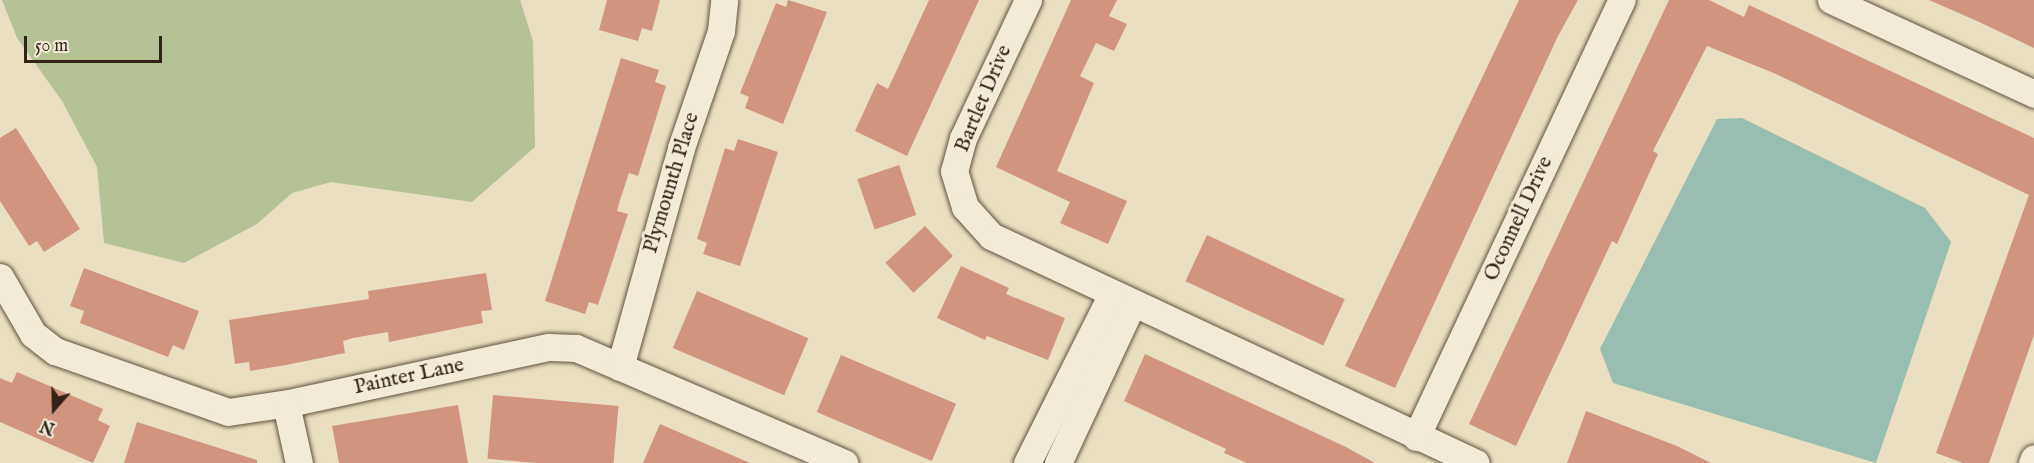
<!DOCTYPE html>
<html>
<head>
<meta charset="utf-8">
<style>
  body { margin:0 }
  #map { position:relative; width:2034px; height:463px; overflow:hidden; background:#eae0c1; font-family:"IM FELL English",serif }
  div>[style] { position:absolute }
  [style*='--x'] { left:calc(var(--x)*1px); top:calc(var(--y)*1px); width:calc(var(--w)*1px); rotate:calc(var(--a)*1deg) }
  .green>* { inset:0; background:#b5c294 }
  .water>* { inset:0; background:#98bdb1 }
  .building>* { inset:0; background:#d1947c; transform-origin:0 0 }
  .roads { filter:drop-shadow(0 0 2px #605242) drop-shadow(0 0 2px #605242) }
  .minor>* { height:27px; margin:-13.5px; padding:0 13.5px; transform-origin:13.5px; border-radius:13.5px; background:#f1ebd7 }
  span { translate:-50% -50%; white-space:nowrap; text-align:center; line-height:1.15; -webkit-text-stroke:6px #f1ebd7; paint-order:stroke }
  .street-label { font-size:21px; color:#322218 }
  .north { position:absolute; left:24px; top:379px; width:60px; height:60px; -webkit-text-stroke:4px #f1ebd7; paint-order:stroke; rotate:200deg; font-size:16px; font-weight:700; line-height:24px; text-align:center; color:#322218 }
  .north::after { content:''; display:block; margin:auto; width:21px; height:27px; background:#322218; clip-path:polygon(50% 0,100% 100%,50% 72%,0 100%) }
  .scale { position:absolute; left:24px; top:36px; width:138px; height:27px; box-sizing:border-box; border:3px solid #322218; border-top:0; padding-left:8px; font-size:18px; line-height:21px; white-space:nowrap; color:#322218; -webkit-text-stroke:4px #f1ebd7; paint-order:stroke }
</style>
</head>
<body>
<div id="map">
  <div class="green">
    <i style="clip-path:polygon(2px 0,520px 0,533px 41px,535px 147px,472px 202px,331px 182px,292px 193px,257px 224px,184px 263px,104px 243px,97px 167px,62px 101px,17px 38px)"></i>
  </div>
  <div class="water">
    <i style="clip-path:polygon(1742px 118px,1925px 208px,1951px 242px,1876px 463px,1613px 383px,1600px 349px,1717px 119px)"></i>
  </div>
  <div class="building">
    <i style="clip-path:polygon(607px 0,660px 0,652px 31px,642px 28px,638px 41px,599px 30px)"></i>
    <i style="clip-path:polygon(788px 0,827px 12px,783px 124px,745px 108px,749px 97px,740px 93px,776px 3px,786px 7px)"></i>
    <i style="clip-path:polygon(929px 0,979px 0,907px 156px,855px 131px,877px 83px,888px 89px)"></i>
    <i style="clip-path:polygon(1071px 0,1117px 0,1109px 16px,1127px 24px,1114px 51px,1096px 43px,1080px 76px,1094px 83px,1057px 171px,1127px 201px,1108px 244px,1060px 223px,1070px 202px,996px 167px)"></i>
    <i style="clip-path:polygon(1519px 0,1578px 0,1558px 36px,1395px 388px,1345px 366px)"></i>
    <i style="clip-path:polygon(1669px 0,1709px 0,1744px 17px,1749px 5px,2034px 138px,2034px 335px,1989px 463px,1963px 463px,1936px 453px,2029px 195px,1776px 74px,1707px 46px,1653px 151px,1658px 154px,1617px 244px,1612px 241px,1516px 446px,1469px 424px)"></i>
    <i style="clip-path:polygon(1929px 0,2034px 0,2034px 48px,1977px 21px)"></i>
    <i style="clip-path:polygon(621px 58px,659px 70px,655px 82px,666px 86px,638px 176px,629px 173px,620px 200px,617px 211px,628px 214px,598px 305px,589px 302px,585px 314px,545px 301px)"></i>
    <i style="clip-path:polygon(16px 128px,80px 229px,44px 252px,37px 241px,29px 246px,0 201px,0 138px)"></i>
    <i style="clip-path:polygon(738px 139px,778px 152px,740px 266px,703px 254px,707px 243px,697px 239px,725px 148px,734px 151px)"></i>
    <i style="left:899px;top:165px;width:53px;height:44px;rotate:71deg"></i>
    <i style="left:925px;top:226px;width:41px;height:54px;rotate:47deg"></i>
    <i style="left:1207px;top:235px;width:152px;height:51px;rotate:25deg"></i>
    <i style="clip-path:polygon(961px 266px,1009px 288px,1006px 294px,1065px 318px,1048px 360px,987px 336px,985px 340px,937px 318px)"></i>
    <i style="clip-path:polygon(84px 268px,199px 311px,184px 350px,173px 345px,168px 357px,80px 323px,84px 311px,70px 306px)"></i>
    <i style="clip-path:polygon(486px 273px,492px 310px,481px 311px,483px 323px,389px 342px,388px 332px,353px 338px,343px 341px,345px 353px,286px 365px,250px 371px,249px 362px,235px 364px,229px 320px,369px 299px,368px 291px)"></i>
    <i style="left:697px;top:291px;width:121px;height:62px;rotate:23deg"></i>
    <i style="clip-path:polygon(1145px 354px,1346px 447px,1375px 463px,1247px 463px,1224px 453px,1226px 449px,1124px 401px)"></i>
    <i style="left:841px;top:355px;width:125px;height:62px;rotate:23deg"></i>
    <i style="clip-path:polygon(17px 372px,103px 409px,98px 420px,110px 426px,93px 463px,0 422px,0 378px,12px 383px)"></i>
    <i style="left:493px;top:395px;width:126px;height:64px;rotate:5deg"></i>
    <i style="clip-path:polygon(458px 405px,468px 463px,339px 463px,332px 426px)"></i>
    <i style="clip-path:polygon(1586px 411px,1677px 446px,1711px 463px,1567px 463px)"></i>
    <i style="clip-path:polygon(137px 422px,257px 460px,257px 463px,124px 463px)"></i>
    <i style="clip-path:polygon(660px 424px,750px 463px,643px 463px)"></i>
  </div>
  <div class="roads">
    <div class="minor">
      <i style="--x:1028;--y:0;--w:153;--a:115.2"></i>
      <i style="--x:963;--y:138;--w:34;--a:105"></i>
      <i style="--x:954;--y:171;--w:38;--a:73"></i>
      <i style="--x:965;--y:207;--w:39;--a:48"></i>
      <i style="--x:991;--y:236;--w:535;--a:25.08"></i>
      <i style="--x:1831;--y:0;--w:224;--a:24.8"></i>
      <i style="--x:0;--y:277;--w:66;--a:59.9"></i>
      <i style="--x:33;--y:334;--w:28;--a:38"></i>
      <i style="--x:55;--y:351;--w:183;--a:19.4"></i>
      <i style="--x:228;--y:412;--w:62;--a:-8.4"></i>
      <i style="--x:289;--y:403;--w:266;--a:-12.2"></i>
      <i style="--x:549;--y:347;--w:27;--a:2"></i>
      <i style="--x:576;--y:348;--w:292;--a:23.2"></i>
      <i style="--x:620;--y:367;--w:227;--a:-74.4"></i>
      <i style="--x:681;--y:148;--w:124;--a:-71.1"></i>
      <i style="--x:721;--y:31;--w:31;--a:-84"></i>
      <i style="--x:286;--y:404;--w:60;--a:77.6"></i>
      <i style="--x:1416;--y:437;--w:483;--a:-64.8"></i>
      <i style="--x:1027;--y:463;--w:189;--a:-63.3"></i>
      <i style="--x:1058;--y:463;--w:175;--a:-65"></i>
      <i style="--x:2032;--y:463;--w:5;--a:-68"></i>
    </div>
  </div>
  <div class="street-label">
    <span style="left:984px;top:99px;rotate:-67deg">Bartlet Drive</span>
    <span style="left:672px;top:183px;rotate:-73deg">Plymounth Place</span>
    <span style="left:1519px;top:219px;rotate:-65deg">Oconnell Drive</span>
    <span style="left:409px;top:377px;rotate:-12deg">Painter Lane</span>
  </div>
  <div class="north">N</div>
  <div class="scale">50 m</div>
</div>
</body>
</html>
